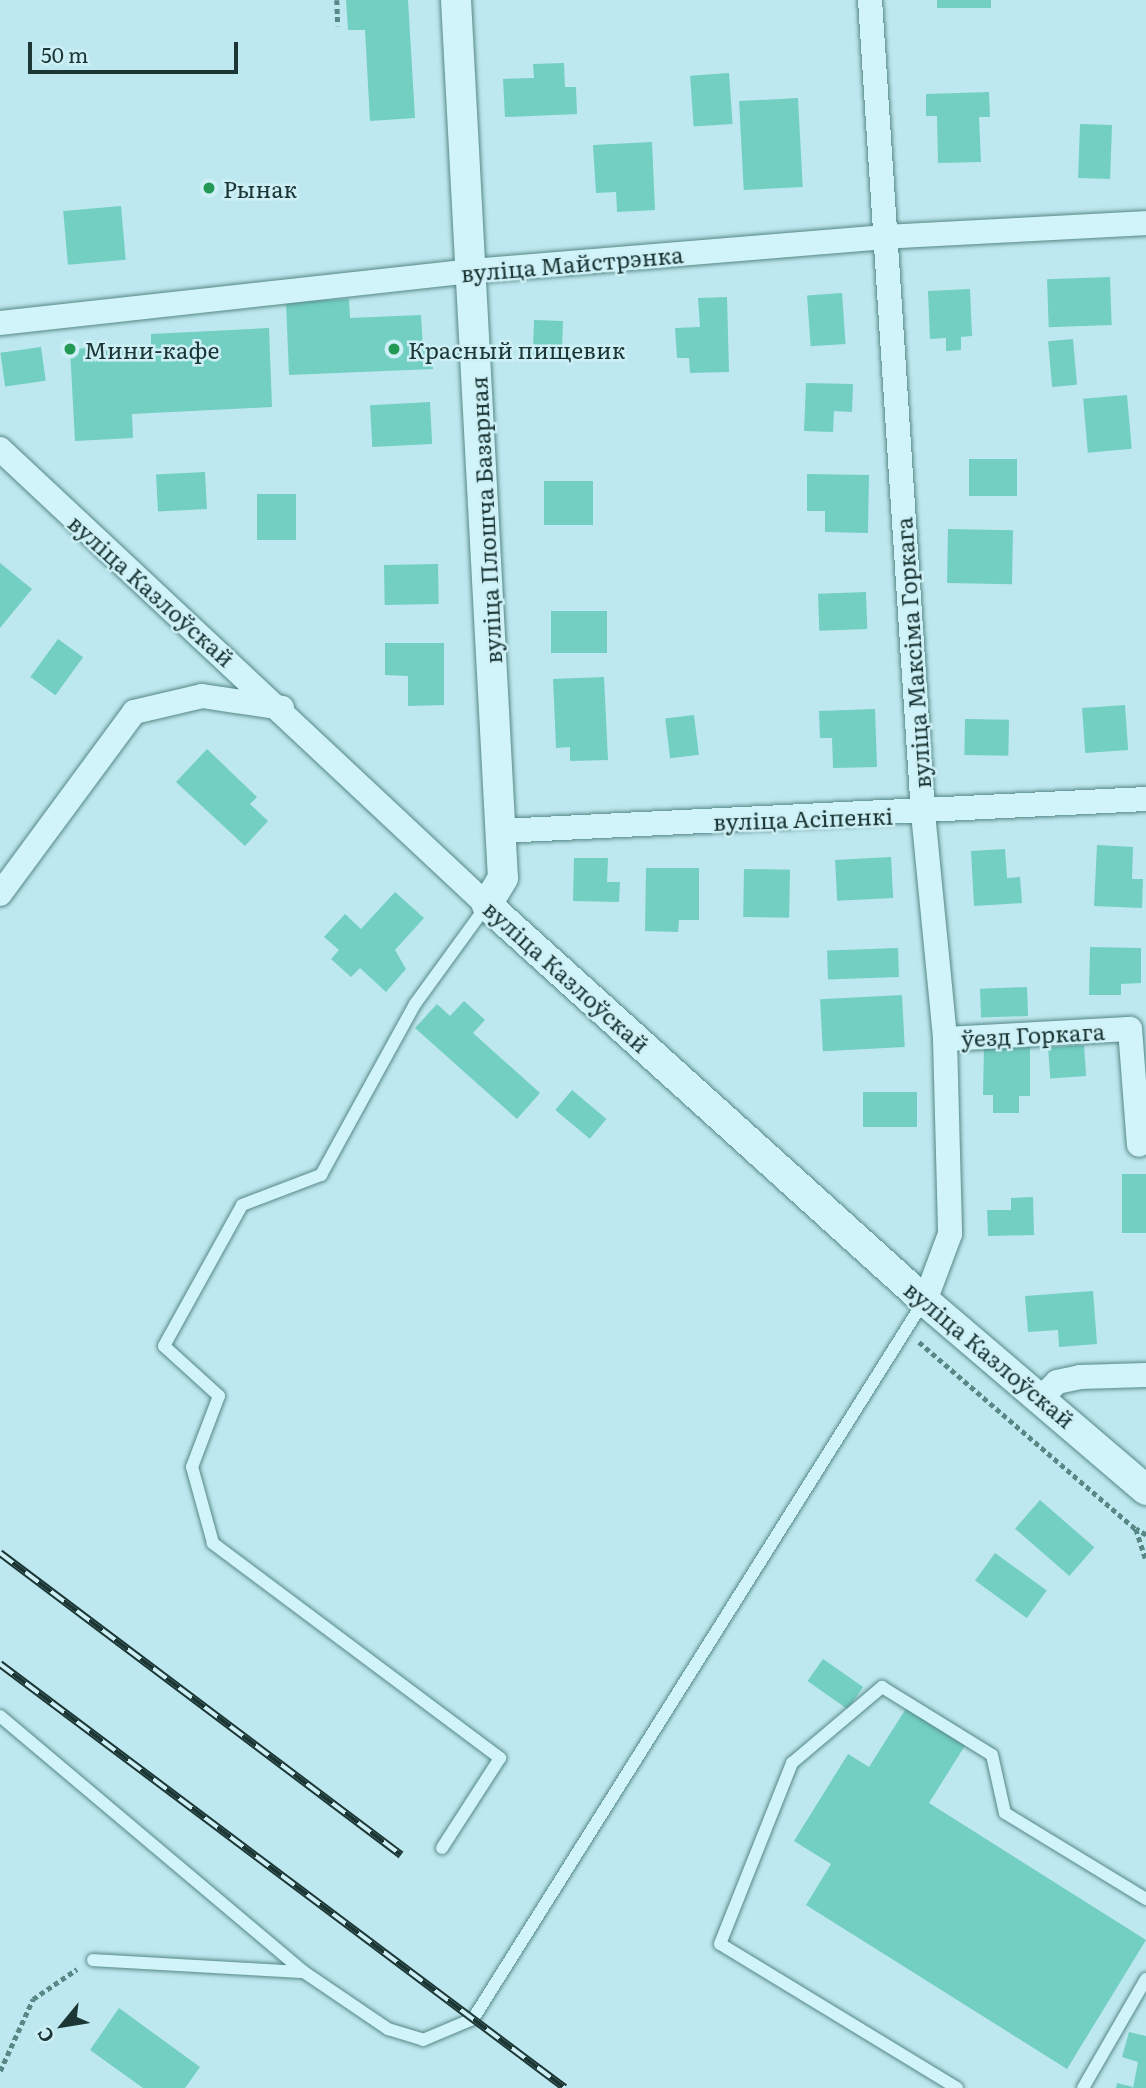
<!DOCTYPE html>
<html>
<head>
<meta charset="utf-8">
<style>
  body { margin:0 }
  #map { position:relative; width:1146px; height:2088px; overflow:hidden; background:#bee8ef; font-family:Literata,serif }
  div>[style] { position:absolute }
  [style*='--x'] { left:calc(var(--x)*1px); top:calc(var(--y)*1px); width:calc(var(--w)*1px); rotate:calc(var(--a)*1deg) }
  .building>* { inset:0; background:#72cfc1; transform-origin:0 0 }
  .path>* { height:4.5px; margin-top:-2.25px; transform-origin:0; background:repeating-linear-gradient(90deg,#568886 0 5px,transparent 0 8.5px) }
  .roads { filter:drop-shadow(0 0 2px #568886) drop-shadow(0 0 2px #568886) }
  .service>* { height:12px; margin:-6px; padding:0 6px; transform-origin:6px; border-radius:6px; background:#d1f4fa }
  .minor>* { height:24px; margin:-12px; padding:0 12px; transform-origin:12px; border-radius:12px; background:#d1f4fa }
  .tertiary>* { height:30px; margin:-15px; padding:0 15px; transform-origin:15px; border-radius:15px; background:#d1f4fa }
  .rail>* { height:8px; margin-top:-4px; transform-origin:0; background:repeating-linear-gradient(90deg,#cdf0f6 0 16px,#1b3634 0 32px); box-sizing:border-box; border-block:2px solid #1b3634 }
  .dots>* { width:19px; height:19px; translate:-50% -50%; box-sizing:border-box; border:4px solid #cdf0f6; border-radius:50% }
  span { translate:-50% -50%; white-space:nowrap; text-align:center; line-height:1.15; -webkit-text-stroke:5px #cdf0f6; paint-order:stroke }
  .poi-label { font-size:23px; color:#1b3634 }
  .left { translate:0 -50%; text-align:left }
  .street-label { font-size:23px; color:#1b3634 }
  .north { position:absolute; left:28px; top:1990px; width:70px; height:70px; -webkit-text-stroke:5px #cdf0f6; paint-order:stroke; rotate:240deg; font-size:19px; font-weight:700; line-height:28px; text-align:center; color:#1b3634 }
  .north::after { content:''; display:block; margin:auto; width:24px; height:32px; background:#1b3634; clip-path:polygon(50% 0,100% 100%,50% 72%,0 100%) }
  .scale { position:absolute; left:28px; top:42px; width:210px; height:32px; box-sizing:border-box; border:4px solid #1b3634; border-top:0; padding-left:9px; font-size:21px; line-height:24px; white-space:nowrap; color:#1b3634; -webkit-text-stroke:5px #cdf0f6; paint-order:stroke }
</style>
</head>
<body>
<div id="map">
  <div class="building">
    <i style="clip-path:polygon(346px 0,408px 0,415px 118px,370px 121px,365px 30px,348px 30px)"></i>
    <i style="left:937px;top:0;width:54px;height:8px"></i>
    <i style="clip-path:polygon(564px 63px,565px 87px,576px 87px,577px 114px,505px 117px,503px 79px,534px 78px,533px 64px)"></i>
    <i style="left:729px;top:73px;width:51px;height:39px;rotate:86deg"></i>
    <i style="clip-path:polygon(989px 92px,990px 117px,979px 117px,981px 162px,938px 163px,937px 116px,926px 116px,926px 94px)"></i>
    <i style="left:798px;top:98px;width:89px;height:59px;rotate:87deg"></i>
    <i style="left:1080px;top:124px;width:32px;height:54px;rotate:2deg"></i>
    <i style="clip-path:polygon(652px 142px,655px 210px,617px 212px,616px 192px,596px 193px,593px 145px)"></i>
    <i style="left:121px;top:206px;width:54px;height:58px;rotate:85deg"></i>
    <i style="left:1110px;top:277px;width:48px;height:63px;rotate:88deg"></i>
    <i style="clip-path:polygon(970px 289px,972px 336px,961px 337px,961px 350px,946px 351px,946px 338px,930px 339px,928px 291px)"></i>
    <i style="left:842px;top:293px;width:51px;height:35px;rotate:86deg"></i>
    <i style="clip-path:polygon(727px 297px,729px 372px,690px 373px,689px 358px,677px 358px,675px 328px,700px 327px,698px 298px)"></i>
    <i style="clip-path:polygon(349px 299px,350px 318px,421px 315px,423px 347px,432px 347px,433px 369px,289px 375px,286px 302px)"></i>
    <i style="left:534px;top:320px;width:29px;height:35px;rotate:2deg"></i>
    <i style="clip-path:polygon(269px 328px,272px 407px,132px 414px,133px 438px,75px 441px,70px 349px,151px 345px,151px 334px)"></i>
    <i style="left:1073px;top:339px;width:46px;height:25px;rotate:85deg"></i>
    <i style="left:41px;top:347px;width:34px;height:41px;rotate:82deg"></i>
    <i style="clip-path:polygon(806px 383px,853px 384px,852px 412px,834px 411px,833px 432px,804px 431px)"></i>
    <i style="left:1127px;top:395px;width:54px;height:44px;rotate:85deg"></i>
    <i style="left:430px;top:402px;width:42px;height:60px;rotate:87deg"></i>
    <i style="left:969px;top:459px;width:48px;height:37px"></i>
    <i style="left:205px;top:472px;width:37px;height:49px;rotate:87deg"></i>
    <i style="clip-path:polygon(807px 474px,869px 475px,868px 533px,825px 532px,825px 511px,807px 511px)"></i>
    <i style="left:544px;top:481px;width:49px;height:44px"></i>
    <i style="left:296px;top:494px;width:46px;height:39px;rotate:90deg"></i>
    <i style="left:948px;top:529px;width:65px;height:54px;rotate:1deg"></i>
    <i style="clip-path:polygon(0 563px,32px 589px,0 628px)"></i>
    <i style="left:438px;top:564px;width:40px;height:54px;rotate:89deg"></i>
    <i style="left:866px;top:592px;width:37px;height:48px;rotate:88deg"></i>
    <i style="left:551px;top:611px;width:56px;height:42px"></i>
    <i style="left:58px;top:639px;width:31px;height:47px;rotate:36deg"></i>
    <i style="clip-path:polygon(385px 643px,444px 643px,444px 705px,408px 706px,408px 676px,385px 675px)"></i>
    <i style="clip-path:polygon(604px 677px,608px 760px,570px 761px,570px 747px,556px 748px,553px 679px)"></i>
    <i style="left:1125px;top:705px;width:45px;height:43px;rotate:86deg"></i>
    <i style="clip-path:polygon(875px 709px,877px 767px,833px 768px,832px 738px,820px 738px,819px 711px)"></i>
    <i style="left:694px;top:715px;width:40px;height:29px;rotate:83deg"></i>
    <i style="left:965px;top:719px;width:44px;height:36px;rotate:1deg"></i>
    <i style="clip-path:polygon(207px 749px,257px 797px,250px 804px,268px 821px,245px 846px,176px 782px)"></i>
    <i style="clip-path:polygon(1097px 845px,1133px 847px,1132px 879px,1143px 879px,1142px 908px,1094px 906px)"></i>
    <i style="clip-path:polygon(1005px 849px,1007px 878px,1020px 877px,1022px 903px,974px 906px,971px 851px)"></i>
    <i style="left:891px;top:857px;width:41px;height:56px;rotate:87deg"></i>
    <i style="clip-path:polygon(574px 858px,608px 858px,607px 882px,620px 882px,619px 902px,573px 901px)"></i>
    <i style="clip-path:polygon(646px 868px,699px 868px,699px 920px,679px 920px,678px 932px,645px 931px)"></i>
    <i style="left:744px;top:869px;width:46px;height:48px;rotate:1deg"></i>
    <i style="clip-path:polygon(395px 892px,424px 918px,395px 950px,406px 969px,386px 992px,360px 968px,351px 977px,331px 959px,339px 950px,324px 937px,345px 914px,361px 929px)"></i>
    <i style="clip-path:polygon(1090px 947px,1141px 948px,1141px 983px,1121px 984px,1121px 995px,1089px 995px)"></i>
    <i style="left:898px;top:948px;width:29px;height:71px;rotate:88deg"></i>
    <i style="left:1027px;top:987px;width:29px;height:47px;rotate:88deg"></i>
    <i style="left:902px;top:995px;width:52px;height:82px;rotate:87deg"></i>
    <i style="clip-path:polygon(464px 1001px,485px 1020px,473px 1033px,540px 1093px,517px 1119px,415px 1028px,437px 1004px,450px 1016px)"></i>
    <i style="left:1084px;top:1045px;width:31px;height:36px;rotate:86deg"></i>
    <i style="clip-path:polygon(984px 1047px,1030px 1047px,1030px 1096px,1019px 1096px,1019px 1113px,993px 1113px,993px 1095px,983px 1095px)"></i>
    <i style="left:572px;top:1090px;width:45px;height:26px;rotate:40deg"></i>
    <i style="left:863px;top:1092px;width:54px;height:35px"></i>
    <i style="left:1146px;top:1174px;width:59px;height:24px;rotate:90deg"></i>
    <i style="clip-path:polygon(1033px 1197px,1034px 1235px,988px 1236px,987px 1210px,1011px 1210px,1011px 1198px)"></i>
    <i style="clip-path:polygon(1093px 1291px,1097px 1344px,1059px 1347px,1058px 1330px,1028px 1332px,1025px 1296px)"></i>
    <i style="left:1040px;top:1500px;width:72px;height:38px;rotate:41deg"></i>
    <i style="left:995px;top:1553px;width:64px;height:34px;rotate:36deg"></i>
    <i style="left:823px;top:1659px;width:49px;height:27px;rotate:35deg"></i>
    <i style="clip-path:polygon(907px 1707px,966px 1744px,929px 1803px,1146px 1940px,1067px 2069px,806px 1905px,831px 1864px,794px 1841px,848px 1754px,869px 1767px)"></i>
    <i style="clip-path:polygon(119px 2008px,200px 2067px,185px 2088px,143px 2088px,90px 2050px)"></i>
    <i style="clip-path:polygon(1129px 2032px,1146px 2036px,1146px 2088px,1133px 2088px,1138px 2062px,1122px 2057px)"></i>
    <i style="clip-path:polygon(1117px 2083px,1133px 2087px,1132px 2088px,1116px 2088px)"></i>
  </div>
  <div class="path">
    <i style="--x:337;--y:0;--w:26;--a:88"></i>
    <i style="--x:919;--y:1342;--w:286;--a:40.8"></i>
    <i style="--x:1146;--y:1535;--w:12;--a:-149"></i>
    <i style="--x:1136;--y:1529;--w:33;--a:72"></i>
    <i style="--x:0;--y:2071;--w:79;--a:-65.4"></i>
    <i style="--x:33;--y:1999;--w:53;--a:-34.3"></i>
  </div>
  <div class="roads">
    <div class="service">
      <i style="--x:0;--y:1716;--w:397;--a:40.1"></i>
      <i style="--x:304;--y:1972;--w:102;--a:34.2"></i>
      <i style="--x:388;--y:2029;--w:37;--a:17"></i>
      <i style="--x:423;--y:2040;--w:54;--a:-22.8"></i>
      <i style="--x:473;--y:2019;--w:848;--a:-57.87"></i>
      <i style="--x:442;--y:1848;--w:107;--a:-57.2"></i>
      <i style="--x:500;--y:1758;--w:359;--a:-143.2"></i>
      <i style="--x:213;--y:1543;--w:79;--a:-105.4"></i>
      <i style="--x:192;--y:1467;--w:76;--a:-69.2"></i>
      <i style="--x:219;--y:1396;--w:74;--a:-137.7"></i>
      <i style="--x:164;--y:1346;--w:161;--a:-61"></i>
      <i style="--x:242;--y:1205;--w:85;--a:-20.8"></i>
      <i style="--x:321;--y:1175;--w:195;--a:-61.2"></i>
      <i style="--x:415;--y:1004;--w:122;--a:-54"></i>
      <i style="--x:93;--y:1960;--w:211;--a:3.3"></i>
      <i style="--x:957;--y:2088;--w:277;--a:-148.7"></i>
      <i style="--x:720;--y:1944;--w:195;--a:-68.3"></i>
      <i style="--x:792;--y:1763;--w:118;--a:-40.2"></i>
      <i style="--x:882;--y:1687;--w:129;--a:31.7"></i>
      <i style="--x:992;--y:1755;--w:59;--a:77.4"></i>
      <i style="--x:1005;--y:1813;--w:165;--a:31.4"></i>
      <i style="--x:1083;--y:2088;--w:126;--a:-60"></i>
    </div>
    <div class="minor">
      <i style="--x:870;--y:0;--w:815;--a:86.27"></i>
      <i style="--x:923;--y:813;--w:227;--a:84.4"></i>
      <i style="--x:945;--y:1039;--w:195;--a:88.5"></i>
      <i style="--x:950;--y:1234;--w:72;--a:110.5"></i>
      <i style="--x:0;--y:323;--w:475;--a:-6.3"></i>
      <i style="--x:472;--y:271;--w:412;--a:-4.7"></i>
      <i style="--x:883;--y:237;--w:263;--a:-3"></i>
      <i style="--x:0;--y:449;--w:667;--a:43.12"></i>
      <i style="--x:501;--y:831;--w:646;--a:-2.84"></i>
      <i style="--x:0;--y:894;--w:226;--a:-53.6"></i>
      <i style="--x:134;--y:712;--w:70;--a:-13.2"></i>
      <i style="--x:202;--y:696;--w:81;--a:8.5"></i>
      <i style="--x:945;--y:1039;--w:185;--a:-3.1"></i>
      <i style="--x:1130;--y:1029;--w:116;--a:85.6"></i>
      <i style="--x:1042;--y:1397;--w:21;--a:-45"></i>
      <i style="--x:1057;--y:1382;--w:24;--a:-12"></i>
      <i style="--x:1080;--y:1377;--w:66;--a:-1.7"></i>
    </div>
    <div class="tertiary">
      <i style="--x:456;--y:0;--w:879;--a:86.94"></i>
      <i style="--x:503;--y:878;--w:31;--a:121"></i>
      <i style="--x:487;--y:905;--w:590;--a:42.12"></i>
      <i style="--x:925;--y:1301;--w:291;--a:40.5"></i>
    </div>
  </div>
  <div class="rail">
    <i style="--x:0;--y:1553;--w:502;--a:36.98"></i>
    <i style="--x:0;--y:1664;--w:706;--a:36.89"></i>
  </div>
  <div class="dots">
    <i style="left:209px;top:188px;background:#249956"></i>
    <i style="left:70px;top:349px;background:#249956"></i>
    <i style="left:394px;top:349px;background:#249956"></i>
  </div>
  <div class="poi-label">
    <span class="left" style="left:223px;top:188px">Рынак</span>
    <span class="left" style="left:84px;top:349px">Мини-кафе</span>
    <span class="left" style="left:408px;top:349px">Красный пищевик</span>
  </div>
  <div class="street-label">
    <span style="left:572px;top:263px;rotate:-5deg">вуліца Майстрэнка</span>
    <span style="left:485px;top:520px;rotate:-93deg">вуліца Плошча Базарная</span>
    <span style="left:152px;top:590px;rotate:42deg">вуліца Казлоўскай</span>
    <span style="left:912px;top:653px;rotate:-94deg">вуліца Максіма Горкага</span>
    <span style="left:803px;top:818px;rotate:-2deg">вуліца Асіпенкі</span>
    <span style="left:567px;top:976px;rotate:42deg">вуліца Казлоўскай</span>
    <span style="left:1033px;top:1034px;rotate:-3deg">ўезд Горкага</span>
    <span style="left:990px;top:1354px;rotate:40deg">вуліца Казлоўскай</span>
  </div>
  <div class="north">С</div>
  <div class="scale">50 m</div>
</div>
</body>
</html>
